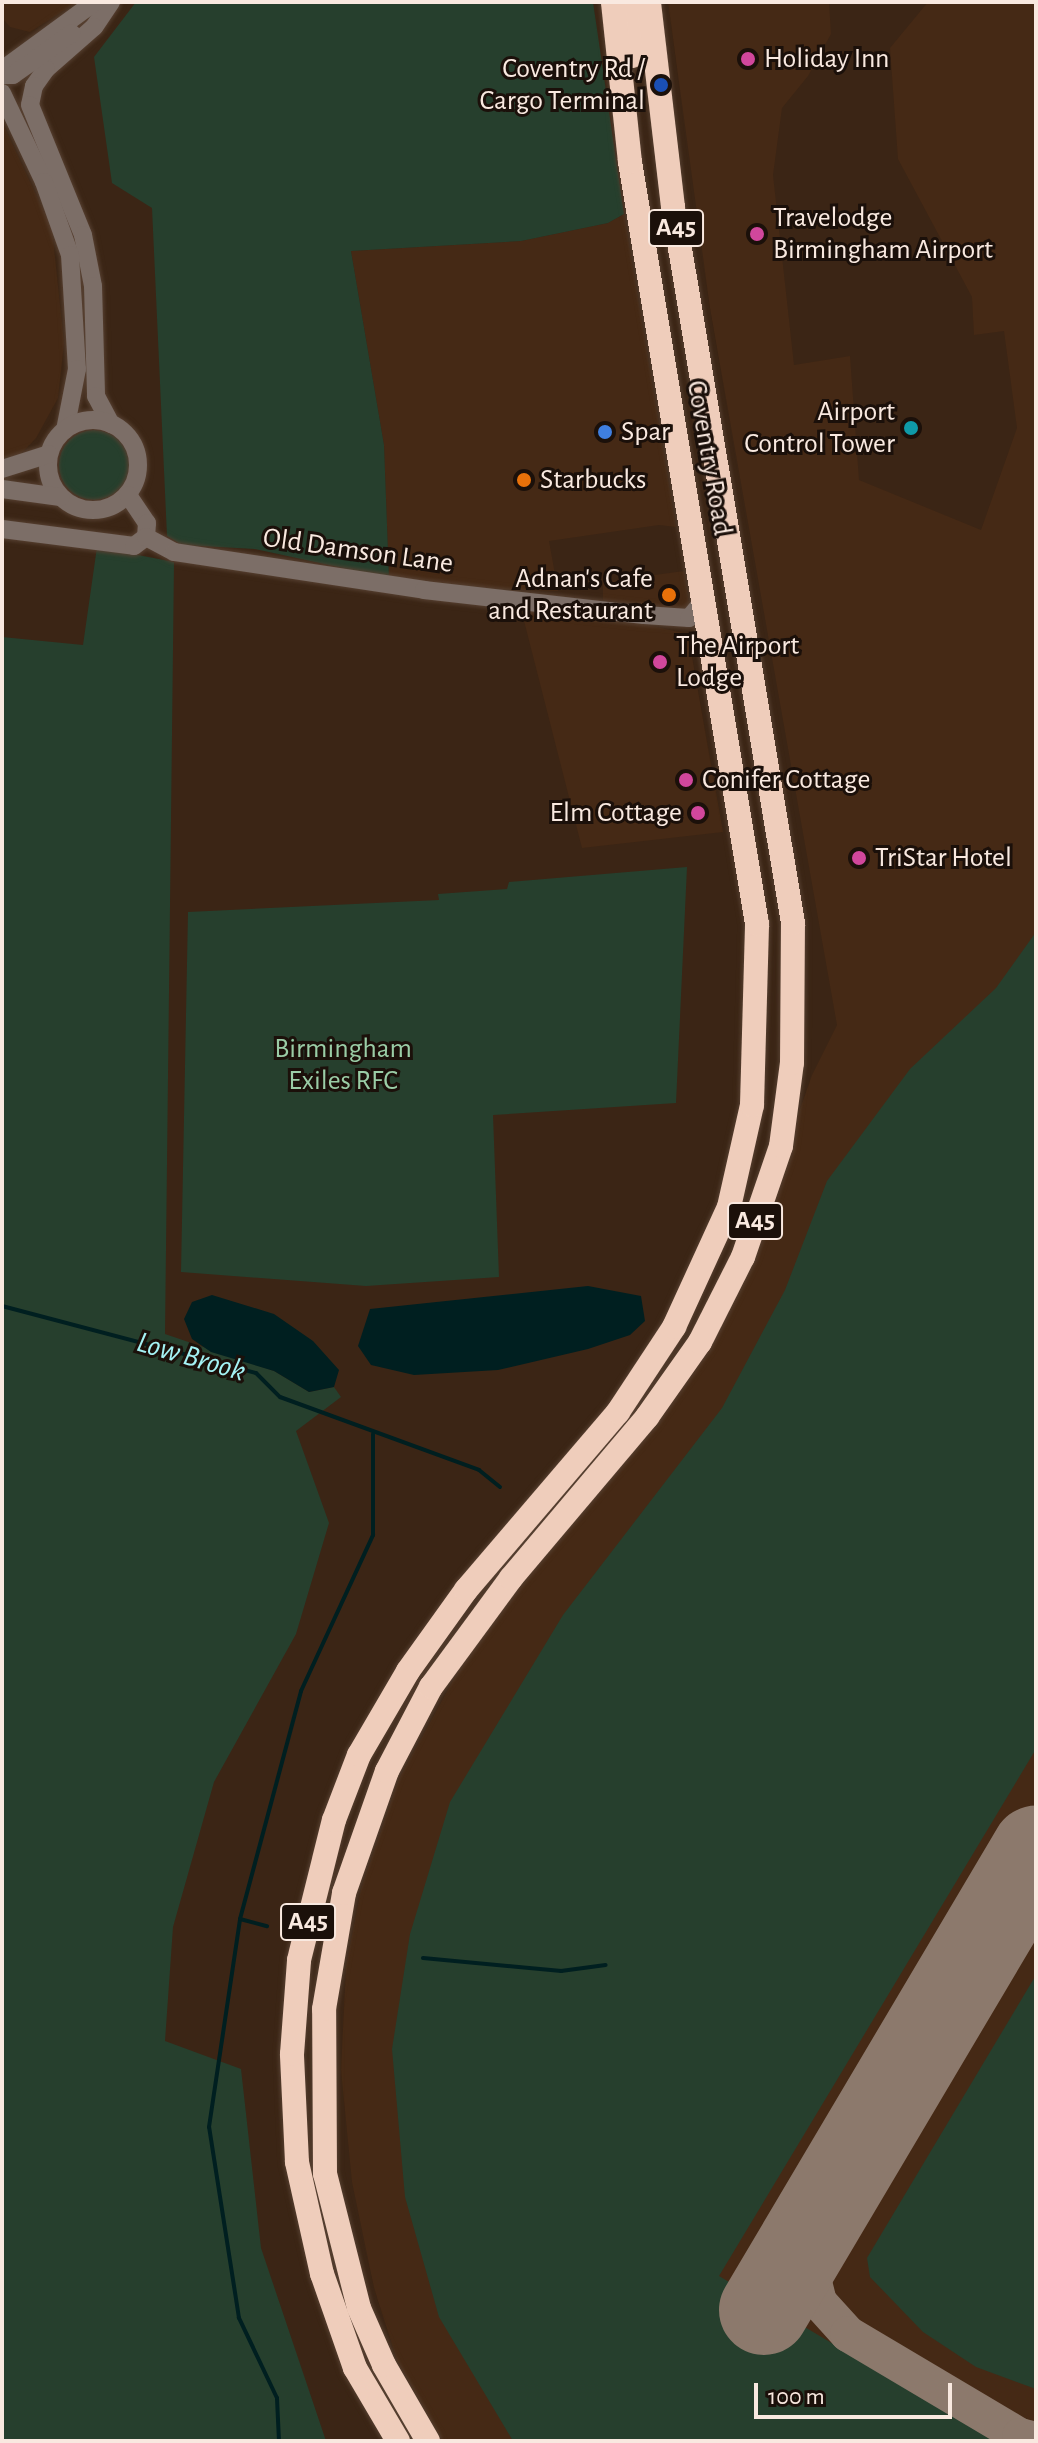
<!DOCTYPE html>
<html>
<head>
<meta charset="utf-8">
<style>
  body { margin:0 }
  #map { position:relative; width:1038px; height:2443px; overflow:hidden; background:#3b2515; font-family:"Alegreya Sans",sans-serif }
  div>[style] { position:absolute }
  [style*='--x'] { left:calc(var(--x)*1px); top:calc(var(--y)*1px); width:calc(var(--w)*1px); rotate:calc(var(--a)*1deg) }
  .built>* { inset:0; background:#452915 }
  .green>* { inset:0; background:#263f2d }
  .round { border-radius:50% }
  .water>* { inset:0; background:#001f20 }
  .stream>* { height:4px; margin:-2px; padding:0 2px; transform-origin:2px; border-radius:2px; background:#001f20 }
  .taxiway>* { height:36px; margin:-18px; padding:0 18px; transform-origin:18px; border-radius:18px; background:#8c796c }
  .runway>* { height:90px; margin:-45px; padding:0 45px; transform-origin:45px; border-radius:45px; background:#8c796c }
  .roads { filter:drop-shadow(0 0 2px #564031) drop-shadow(0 0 2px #564031) }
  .minor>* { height:18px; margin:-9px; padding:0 9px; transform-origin:9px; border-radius:9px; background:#7c6e67 }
  .minor>.ring { margin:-9px; padding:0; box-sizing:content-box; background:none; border:18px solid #7c6e67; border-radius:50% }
  .highway>* { height:24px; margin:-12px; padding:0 12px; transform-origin:12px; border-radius:12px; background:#efcdbb }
  .dots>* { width:22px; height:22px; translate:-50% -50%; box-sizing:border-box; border:4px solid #1b100a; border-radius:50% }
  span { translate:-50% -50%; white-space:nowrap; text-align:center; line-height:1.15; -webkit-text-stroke:6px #1b100a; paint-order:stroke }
  .shield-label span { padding:2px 6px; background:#1b100a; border:2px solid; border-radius:6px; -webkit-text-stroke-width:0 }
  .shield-label { font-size:26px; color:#f9e9e0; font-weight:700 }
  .poi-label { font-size:28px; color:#f9e9e0 }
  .left { translate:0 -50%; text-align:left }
  .right { translate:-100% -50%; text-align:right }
  .street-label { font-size:28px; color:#f9e9e0 }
  .park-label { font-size:28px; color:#9acda6 }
  .water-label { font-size:30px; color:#a4f2f4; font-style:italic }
  .frame { position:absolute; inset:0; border:4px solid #f9e9e0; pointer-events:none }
  .scale { position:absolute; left:754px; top:2383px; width:198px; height:36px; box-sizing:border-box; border:4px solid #f9e9e0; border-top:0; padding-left:10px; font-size:24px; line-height:28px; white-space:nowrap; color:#f9e9e0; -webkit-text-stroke:6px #1b100a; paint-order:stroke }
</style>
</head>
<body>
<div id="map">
  <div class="built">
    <i style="clip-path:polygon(2px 2px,77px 2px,30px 32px,10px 27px,2px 18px)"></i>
    <i style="clip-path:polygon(668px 2px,829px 2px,831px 34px,808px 76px,782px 108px,773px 175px,794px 365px,850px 356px,859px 480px,981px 530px,1017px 428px,1004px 331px,974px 335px,972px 297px,898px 159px,890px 48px,928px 2px,1036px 2px,1036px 2441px,442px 2441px,397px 2360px,374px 2288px,352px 2182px,341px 2070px,346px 1967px,361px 1889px,399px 1779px,466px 1657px,746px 1264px,812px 1075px,837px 1025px,710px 308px)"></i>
    <i style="clip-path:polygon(2px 122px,52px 229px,64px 343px,58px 398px,36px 438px,16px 459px,2px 457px)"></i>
    <i style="clip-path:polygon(624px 214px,676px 527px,659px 525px,549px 541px,558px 591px,448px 587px,389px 578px,384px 445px,351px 251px,521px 241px,608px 223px)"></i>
    <i style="clip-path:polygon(684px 571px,689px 605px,685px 609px,603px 600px,603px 582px)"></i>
    <i style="clip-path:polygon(521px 609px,602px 615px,688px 634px,723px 832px,582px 848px)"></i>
  </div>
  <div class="green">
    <i style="clip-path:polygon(136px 2px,593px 2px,624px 214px,608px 223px,521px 241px,351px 251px,384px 445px,389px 578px,255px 549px,182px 545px,167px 536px,152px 208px,112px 183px,94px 57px)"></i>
    <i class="round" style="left:59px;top:430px;width:70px;height:70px"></i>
    <i style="clip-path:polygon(97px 547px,174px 562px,165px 1334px,274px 1371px,309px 1392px,334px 1387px,341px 1397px,296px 1431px,329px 1523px,296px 1634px,214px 1782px,173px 1927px,165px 2041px,241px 2069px,261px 2248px,326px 2441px,2px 2441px,2px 637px,83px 645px)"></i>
    <i style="clip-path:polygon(687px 867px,676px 1103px,493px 1115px,499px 1277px,366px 1286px,181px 1272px,188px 912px,439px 900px,438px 894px,507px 889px,509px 882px,521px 881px)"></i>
    <i style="clip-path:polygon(1036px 932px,1036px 1749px,719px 2276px,996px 2441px,513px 2441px,439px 2317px,405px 2197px,392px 2049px,410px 1934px,450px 1802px,563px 1615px,722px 1408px,785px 1290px,827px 1181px,910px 1069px,996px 988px)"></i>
    <i style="clip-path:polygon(1036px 1975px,1036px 2389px,976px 2367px,923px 2332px,870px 2277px,867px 2258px)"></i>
  </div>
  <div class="water">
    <i style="clip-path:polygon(588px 1286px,641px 1296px,645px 1321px,630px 1335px,588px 1349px,498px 1370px,414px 1375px,371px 1365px,358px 1346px,370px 1309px)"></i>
    <i style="clip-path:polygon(212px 1295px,274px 1314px,313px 1341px,339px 1370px,334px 1387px,309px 1392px,274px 1371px,211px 1352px,192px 1339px,184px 1319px,192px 1302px)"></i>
  </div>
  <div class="stream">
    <i style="--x:2;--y:1306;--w:263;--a:14.8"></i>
    <i style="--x:256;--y:1373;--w:34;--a:45"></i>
    <i style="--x:280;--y:1397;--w:212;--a:20.1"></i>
    <i style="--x:479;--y:1470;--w:27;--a:39"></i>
    <i style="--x:240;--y:1919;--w:28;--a:15"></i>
    <i style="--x:423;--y:1958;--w:139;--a:5.4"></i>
    <i style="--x:561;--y:1971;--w:45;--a:-7.6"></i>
    <i style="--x:279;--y:2441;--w:43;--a:-92.7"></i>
    <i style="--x:277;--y:2398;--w:89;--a:-115.4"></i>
    <i style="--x:239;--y:2318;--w:193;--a:-98.9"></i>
    <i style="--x:209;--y:2127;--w:210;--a:-81.5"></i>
    <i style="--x:240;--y:1919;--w:236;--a:-75"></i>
    <i style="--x:301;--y:1691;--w:172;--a:-65.2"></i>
    <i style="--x:373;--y:1535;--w:101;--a:-90"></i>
  </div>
  <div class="taxiway">
    <i style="--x:822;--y:2216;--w:51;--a:103.5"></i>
    <i style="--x:810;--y:2266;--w:37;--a:76"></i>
    <i style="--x:819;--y:2302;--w:43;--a:47.8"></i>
    <i style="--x:848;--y:2334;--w:200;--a:30.7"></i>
    <i style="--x:1020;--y:2436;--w:16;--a:14"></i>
  </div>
  <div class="runway">
    <i style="--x:764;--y:2310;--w:534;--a:-59.35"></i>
  </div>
  <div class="roads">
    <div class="minor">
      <i style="--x:111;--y:2;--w:30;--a:124"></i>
      <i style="--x:94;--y:27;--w:64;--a:138.8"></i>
      <i style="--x:46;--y:69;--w:21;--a:125"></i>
      <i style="--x:34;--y:86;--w:19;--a:102"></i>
      <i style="--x:30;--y:105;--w:140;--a:67.8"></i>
      <i style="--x:83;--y:235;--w:52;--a:78.9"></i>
      <i style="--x:93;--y:286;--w:110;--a:88.4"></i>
      <i style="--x:96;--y:396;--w:32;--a:62"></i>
      <i style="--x:2;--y:70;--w:115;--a:-36.2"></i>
      <i style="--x:2;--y:75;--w:11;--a:0"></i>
      <i style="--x:13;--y:75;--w:72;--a:-35.4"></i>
      <i style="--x:2;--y:93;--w:98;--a:64.7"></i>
      <i style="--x:44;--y:182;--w:77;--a:70.4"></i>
      <i style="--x:70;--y:255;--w:114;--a:86.5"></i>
      <i style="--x:77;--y:369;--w:62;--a:101.1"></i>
      <i class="ring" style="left:48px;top:420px;width:72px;height:72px"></i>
      <i style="--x:2;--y:469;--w:49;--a:-17.7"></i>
      <i style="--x:2;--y:489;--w:59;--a:7.9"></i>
      <i style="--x:128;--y:495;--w:34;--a:56"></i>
      <i style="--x:147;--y:523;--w:14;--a:94"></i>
      <i style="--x:2;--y:529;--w:133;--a:7.3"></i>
      <i style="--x:134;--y:546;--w:15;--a:-37"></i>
      <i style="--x:146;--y:537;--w:32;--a:28"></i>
      <i style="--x:174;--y:552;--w:253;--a:8.6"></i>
      <i style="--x:424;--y:590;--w:221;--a:6.5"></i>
      <i style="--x:644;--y:615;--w:45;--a:3.8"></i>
      <i style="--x:689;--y:618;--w:25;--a:-50"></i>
    </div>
    <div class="highway">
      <i style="--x:631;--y:2;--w:54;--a:88.9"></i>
      <i style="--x:398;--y:2441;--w:85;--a:-120.5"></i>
      <i style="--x:355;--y:2368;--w:100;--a:-109.3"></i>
      <i style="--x:322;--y:2274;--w:115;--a:-102.6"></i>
      <i style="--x:297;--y:2162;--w:108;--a:-92.7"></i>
      <i style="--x:292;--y:2054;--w:94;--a:-85.7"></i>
      <i style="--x:299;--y:1960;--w:144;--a:-76"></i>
      <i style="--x:334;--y:1820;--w:70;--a:-69"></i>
      <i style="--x:359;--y:1755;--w:97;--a:-59.7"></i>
      <i style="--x:408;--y:1671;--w:100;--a:-54.4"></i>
      <i style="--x:466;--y:1590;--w:234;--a:-49.5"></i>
      <i style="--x:618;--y:1412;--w:102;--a:-56.6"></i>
      <i style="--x:674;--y:1327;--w:132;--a:-65.4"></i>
      <i style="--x:729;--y:1207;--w:105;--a:-77.3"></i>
      <i style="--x:752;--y:1105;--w:181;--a:-88.4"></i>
      <i style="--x:757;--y:924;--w:773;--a:-99.46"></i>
      <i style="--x:630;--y:162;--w:161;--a:-96.1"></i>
      <i style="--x:428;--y:2441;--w:88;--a:-120.1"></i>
      <i style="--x:384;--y:2365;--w:62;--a:-113.7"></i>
      <i style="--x:359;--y:2308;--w:138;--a:-104.2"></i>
      <i style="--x:325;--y:2174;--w:165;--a:-90.3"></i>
      <i style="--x:324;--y:2009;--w:118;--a:-80.2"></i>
      <i style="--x:344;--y:1893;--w:129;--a:-70.6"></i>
      <i style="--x:387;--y:1771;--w:95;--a:-62.4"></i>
      <i style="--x:431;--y:1687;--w:135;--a:-53.7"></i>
      <i style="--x:511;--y:1578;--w:211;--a:-49.8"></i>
      <i style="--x:647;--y:1417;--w:92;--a:-54.8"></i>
      <i style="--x:700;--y:1342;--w:95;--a:-63.2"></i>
      <i style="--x:743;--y:1257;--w:117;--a:-71.1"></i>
      <i style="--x:781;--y:1146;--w:84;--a:-82.5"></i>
      <i style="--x:792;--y:1063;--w:140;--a:-89.6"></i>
      <i style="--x:793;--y:923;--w:726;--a:-99.51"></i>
      <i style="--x:673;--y:207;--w:206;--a:-96.7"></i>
    </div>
  </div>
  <div class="dots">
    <i style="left:748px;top:59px;background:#d1479c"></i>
    <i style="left:661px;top:85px;background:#1a4fb4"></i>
    <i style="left:757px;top:234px;background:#d1479c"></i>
    <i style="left:911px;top:428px;background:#0f9aa8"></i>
    <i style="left:605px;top:432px;background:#3f7fe0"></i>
    <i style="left:524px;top:480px;background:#e8710a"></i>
    <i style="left:669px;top:595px;background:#e8710a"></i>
    <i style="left:660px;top:662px;background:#d1479c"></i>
    <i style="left:686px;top:780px;background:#d1479c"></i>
    <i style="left:698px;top:813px;background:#d1479c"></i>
    <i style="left:859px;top:858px;background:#d1479c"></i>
  </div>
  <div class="shield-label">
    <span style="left:676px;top:228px">A45</span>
    <span style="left:755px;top:1221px">A45</span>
    <span style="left:308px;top:1922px">A45</span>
  </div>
  <div class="poi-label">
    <span class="left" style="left:764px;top:59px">Holiday Inn</span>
    <span class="right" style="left:645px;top:85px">Coventry Rd /<br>Cargo Terminal</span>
    <span class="left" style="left:773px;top:234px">Travelodge<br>Birmingham Airport</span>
    <span class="right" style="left:895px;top:428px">Airport<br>Control Tower</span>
    <span class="left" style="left:621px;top:432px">Spar</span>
    <span class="left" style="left:540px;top:480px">Starbucks</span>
    <span class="right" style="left:653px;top:595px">Adnan's Cafe<br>and Restaurant</span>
    <span class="left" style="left:676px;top:662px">The Airport<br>Lodge</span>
    <span class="left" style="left:702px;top:780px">Conifer Cottage</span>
    <span class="right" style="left:682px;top:813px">Elm Cottage</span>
    <span class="left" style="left:875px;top:858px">TriStar Hotel</span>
  </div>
  <div class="street-label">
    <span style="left:709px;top:458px;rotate:80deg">Coventry Road</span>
    <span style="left:358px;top:551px;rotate:8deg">Old Damson Lane</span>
  </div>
  <div class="park-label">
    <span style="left:343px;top:1065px">Birmingham<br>Exiles RFC</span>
  </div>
  <div class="water-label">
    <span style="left:191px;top:1357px;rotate:16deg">Low Brook</span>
  </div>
  <div class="frame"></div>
  <div class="scale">100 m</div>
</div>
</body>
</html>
